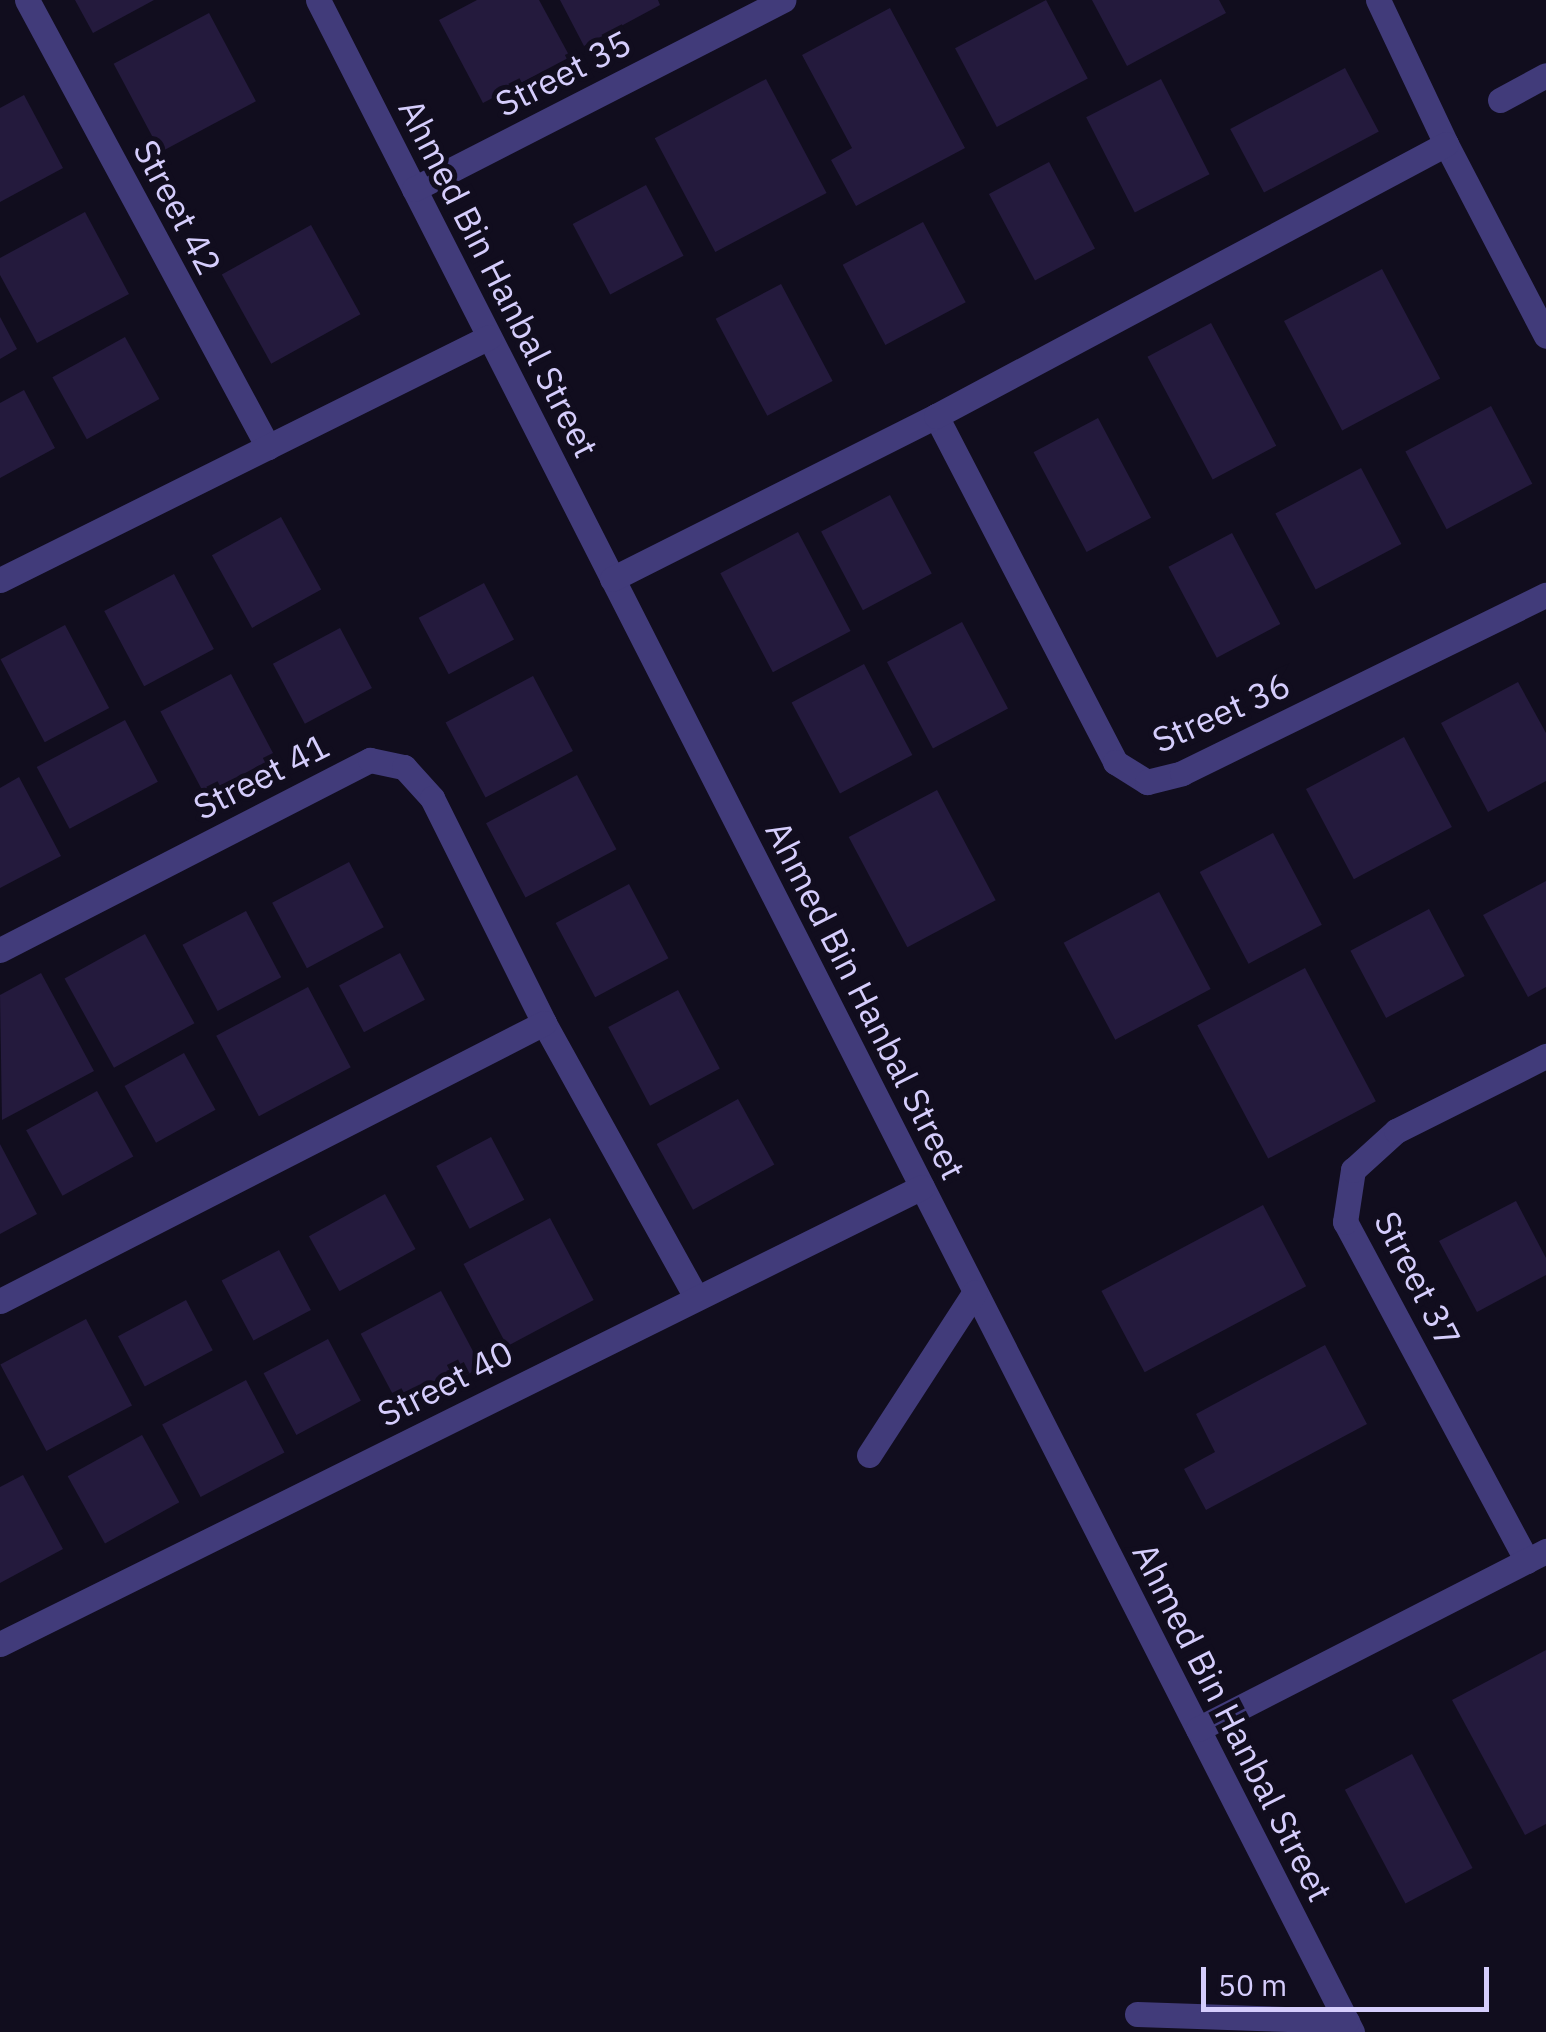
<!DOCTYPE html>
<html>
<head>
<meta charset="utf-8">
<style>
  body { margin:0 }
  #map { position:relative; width:1546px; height:2032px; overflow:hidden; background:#110d1e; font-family:"IBM Plex Sans",sans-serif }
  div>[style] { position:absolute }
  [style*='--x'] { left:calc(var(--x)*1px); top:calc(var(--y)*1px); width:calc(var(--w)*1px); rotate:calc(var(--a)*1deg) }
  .building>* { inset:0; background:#241a3d; transform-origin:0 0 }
  .minor>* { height:25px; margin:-12.5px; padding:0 12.5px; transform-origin:12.5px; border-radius:12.5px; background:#413b7a }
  span { translate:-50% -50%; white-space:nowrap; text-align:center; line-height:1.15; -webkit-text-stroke:10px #110d1e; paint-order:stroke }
  .street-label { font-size:35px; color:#d5cdfc }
  .scale { position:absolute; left:1201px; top:1967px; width:288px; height:45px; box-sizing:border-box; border:5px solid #d5cdfc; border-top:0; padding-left:12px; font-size:30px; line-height:35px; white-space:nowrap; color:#d5cdfc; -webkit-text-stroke:8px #110d1e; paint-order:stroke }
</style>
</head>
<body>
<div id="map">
  <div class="building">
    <i style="clip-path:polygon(75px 0,154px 0,93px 33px)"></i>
    <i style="clip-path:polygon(477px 0,539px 0,570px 57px,483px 103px,439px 20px)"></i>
    <i style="clip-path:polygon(560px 0,658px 0,660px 5px,584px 46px)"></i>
    <i style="left:1046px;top:0;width:89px;height:103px;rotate:62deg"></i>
    <i style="clip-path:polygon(1092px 0,1219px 0,1226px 13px,1127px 66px)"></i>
    <i style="clip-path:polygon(890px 8px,965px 148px,856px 206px,831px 160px,852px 148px,802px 55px)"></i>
    <i style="left:209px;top:13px;width:100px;height:108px;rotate:62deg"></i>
    <i style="left:1345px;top:68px;width:72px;height:130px;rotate:62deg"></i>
    <i style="left:766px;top:79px;width:129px;height:126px;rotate:62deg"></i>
    <i style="left:1161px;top:79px;width:107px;height:84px;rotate:63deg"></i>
    <i style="clip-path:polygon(24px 95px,63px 168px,0 202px,0 108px)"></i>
    <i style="left:1049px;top:162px;width:98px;height:68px;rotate:62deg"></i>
    <i style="left:646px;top:185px;width:80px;height:83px;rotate:62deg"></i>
    <i style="clip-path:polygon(85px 212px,129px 294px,37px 343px,0 275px,0 258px)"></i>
    <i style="left:923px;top:222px;width:91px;height:91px;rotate:62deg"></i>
    <i style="left:311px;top:225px;width:102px;height:102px;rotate:61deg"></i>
    <i style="left:1382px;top:269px;width:124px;height:111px;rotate:62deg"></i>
    <i style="left:781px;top:284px;width:110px;height:74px;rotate:62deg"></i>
    <i style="clip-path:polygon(0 317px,17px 349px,0 359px)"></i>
    <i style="left:1211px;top:323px;width:139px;height:72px;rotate:62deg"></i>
    <i style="left:125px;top:337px;width:71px;height:83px;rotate:61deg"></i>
    <i style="clip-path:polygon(24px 390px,55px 448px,0 478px,0 403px)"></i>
    <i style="left:1491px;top:406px;width:88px;height:97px;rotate:62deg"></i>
    <i style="left:1098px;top:418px;width:113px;height:73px;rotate:62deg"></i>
    <i style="left:1361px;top:468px;width:86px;height:97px;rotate:62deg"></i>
    <i style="left:890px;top:495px;width:89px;height:78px;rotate:62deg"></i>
    <i style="left:281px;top:517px;width:83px;height:79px;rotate:61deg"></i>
    <i style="left:798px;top:532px;width:112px;height:88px;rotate:62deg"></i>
    <i style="left:1232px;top:533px;width:103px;height:72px;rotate:62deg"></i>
    <i style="left:174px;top:574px;width:85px;height:79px;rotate:62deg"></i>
    <i style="left:484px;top:583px;width:64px;height:74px;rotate:62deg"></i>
    <i style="left:962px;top:622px;width:98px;height:85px;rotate:62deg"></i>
    <i style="left:65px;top:625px;width:94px;height:73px;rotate:62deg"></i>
    <i style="left:340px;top:628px;width:68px;height:76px;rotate:62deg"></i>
    <i style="left:864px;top:664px;width:103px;height:82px;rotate:62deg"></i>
    <i style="left:231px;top:674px;width:94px;height:80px;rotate:62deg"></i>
    <i style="left:533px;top:676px;width:85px;height:99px;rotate:62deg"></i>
    <i style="clip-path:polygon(1518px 682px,1546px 733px,1546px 781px,1488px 812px,1441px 723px)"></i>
    <i style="left:125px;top:720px;width:70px;height:100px;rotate:62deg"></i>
    <i style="left:1404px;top:737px;width:102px;height:111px;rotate:62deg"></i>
    <i style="left:577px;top:775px;width:84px;height:103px;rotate:62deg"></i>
    <i style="clip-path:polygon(19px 777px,61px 856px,0 888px,0 788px)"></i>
    <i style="left:937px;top:790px;width:125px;height:100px;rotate:62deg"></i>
    <i style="left:1273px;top:833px;width:104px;height:83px;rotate:62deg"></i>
    <i style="left:349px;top:862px;width:74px;height:87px;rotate:62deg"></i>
    <i style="clip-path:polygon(1546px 881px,1546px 987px,1528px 997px,1483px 915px)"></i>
    <i style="left:629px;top:884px;width:84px;height:83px;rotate:62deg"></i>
    <i style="left:1159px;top:892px;width:110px;height:108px;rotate:62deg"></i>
    <i style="left:1429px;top:909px;width:76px;height:89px;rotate:62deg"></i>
    <i style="left:246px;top:911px;width:75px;height:72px;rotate:62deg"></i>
    <i style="left:145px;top:934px;width:102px;height:92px;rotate:61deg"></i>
    <i style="left:400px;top:953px;width:53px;height:69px;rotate:62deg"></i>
    <i style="left:1305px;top:968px;width:151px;height:122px;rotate:62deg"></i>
    <i style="clip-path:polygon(41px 973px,94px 1071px,2px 1120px,0 995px)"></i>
    <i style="left:308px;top:987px;width:91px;height:104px;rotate:62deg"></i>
    <i style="left:678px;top:990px;width:89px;height:79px;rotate:62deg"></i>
    <i style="left:184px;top:1053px;width:65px;height:68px;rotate:61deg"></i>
    <i style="left:97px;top:1091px;width:75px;height:81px;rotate:61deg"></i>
    <i style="left:738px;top:1099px;width:75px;height:93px;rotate:61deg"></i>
    <i style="left:491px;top:1137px;width:71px;height:62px;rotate:62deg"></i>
    <i style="clip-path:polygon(0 1144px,37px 1214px,0 1234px)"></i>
    <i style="left:385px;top:1194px;width:63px;height:87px;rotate:61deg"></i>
    <i style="clip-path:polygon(1516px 1201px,1546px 1258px,1546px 1275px,1477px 1312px,1439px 1241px)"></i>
    <i style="left:1263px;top:1205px;width:92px;height:183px;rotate:62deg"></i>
    <i style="left:550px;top:1218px;width:93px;height:98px;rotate:62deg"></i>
    <i style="left:279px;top:1250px;width:68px;height:65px;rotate:62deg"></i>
    <i style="left:441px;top:1291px;width:86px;height:91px;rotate:62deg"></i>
    <i style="left:186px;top:1300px;width:57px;height:77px;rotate:62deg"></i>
    <i style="left:86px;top:1319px;width:98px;height:97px;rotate:62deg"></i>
    <i style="left:328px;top:1339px;width:70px;height:73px;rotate:62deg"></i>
    <i style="clip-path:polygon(1325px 1345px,1367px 1424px,1206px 1510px,1184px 1469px,1215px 1452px,1196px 1414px)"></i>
    <i style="left:246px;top:1380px;width:82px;height:95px;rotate:62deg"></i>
    <i style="left:142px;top:1435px;width:77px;height:85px;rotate:61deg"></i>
    <i style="clip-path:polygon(23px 1475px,63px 1549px,0 1583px,0 1487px)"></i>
    <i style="clip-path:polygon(1546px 1650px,1546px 1824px,1525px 1835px,1452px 1700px)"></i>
    <i style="left:1412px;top:1754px;width:129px;height:76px;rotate:62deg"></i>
  </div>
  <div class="minor">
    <i style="--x:27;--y:0;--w:508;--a:61.67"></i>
    <i style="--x:318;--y:0;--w:2280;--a:63.03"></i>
    <i style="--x:1378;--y:0;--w:159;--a:64.7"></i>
    <i style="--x:1446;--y:144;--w:216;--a:62.5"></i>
    <i style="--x:1500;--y:100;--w:52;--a:-28.5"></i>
    <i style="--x:414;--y:189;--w:415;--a:-27.1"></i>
    <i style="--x:936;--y:416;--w:390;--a:62.6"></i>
    <i style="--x:1115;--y:762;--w:38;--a:32"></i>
    <i style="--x:1147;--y:782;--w:36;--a:-14"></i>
    <i style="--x:1182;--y:773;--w:405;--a:-26.1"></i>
    <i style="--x:612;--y:579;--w:363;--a:-26.7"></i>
    <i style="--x:936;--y:416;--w:578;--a:-28.07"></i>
    <i style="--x:0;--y:580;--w:546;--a:-26.42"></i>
    <i style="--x:0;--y:950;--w:416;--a:-27.2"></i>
    <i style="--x:370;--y:760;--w:35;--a:12"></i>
    <i style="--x:404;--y:767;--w:42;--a:47.9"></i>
    <i style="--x:432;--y:798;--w:251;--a:63.5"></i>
    <i style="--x:544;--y:1023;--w:313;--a:61"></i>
    <i style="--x:0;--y:1301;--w:611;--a:-27.07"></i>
    <i style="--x:869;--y:1455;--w:194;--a:-57"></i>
    <i style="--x:1527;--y:1561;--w:385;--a:-118.2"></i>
    <i style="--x:1345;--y:1222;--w:53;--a:-81.3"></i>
    <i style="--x:1353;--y:1170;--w:58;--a:-42.2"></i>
    <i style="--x:1396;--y:1131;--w:168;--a:-26.6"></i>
    <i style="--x:0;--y:1644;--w:1029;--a:-26.37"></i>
    <i style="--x:1198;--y:1729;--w:391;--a:-27.1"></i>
    <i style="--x:1137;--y:2014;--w:210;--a:1.9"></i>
  </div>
  <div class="street-label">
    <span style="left:563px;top:73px;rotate:-27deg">Street 35</span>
    <span style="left:178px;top:207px;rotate:62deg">Street 42</span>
    <span style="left:499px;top:278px;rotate:63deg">Ahmed Bin Hanbal Street</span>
    <span style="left:1221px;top:712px;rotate:-24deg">Street 36</span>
    <span style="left:261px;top:776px;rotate:-27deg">Street 41</span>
    <span style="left:866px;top:1000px;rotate:63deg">Ahmed Bin Hanbal Street</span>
    <span style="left:1418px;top:1279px;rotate:63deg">Street 37</span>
    <span style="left:445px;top:1383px;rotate:-27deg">Street 40</span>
    <span style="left:1233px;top:1722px;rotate:63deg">Ahmed Bin Hanbal Street</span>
  </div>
  <div class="scale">50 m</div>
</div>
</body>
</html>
